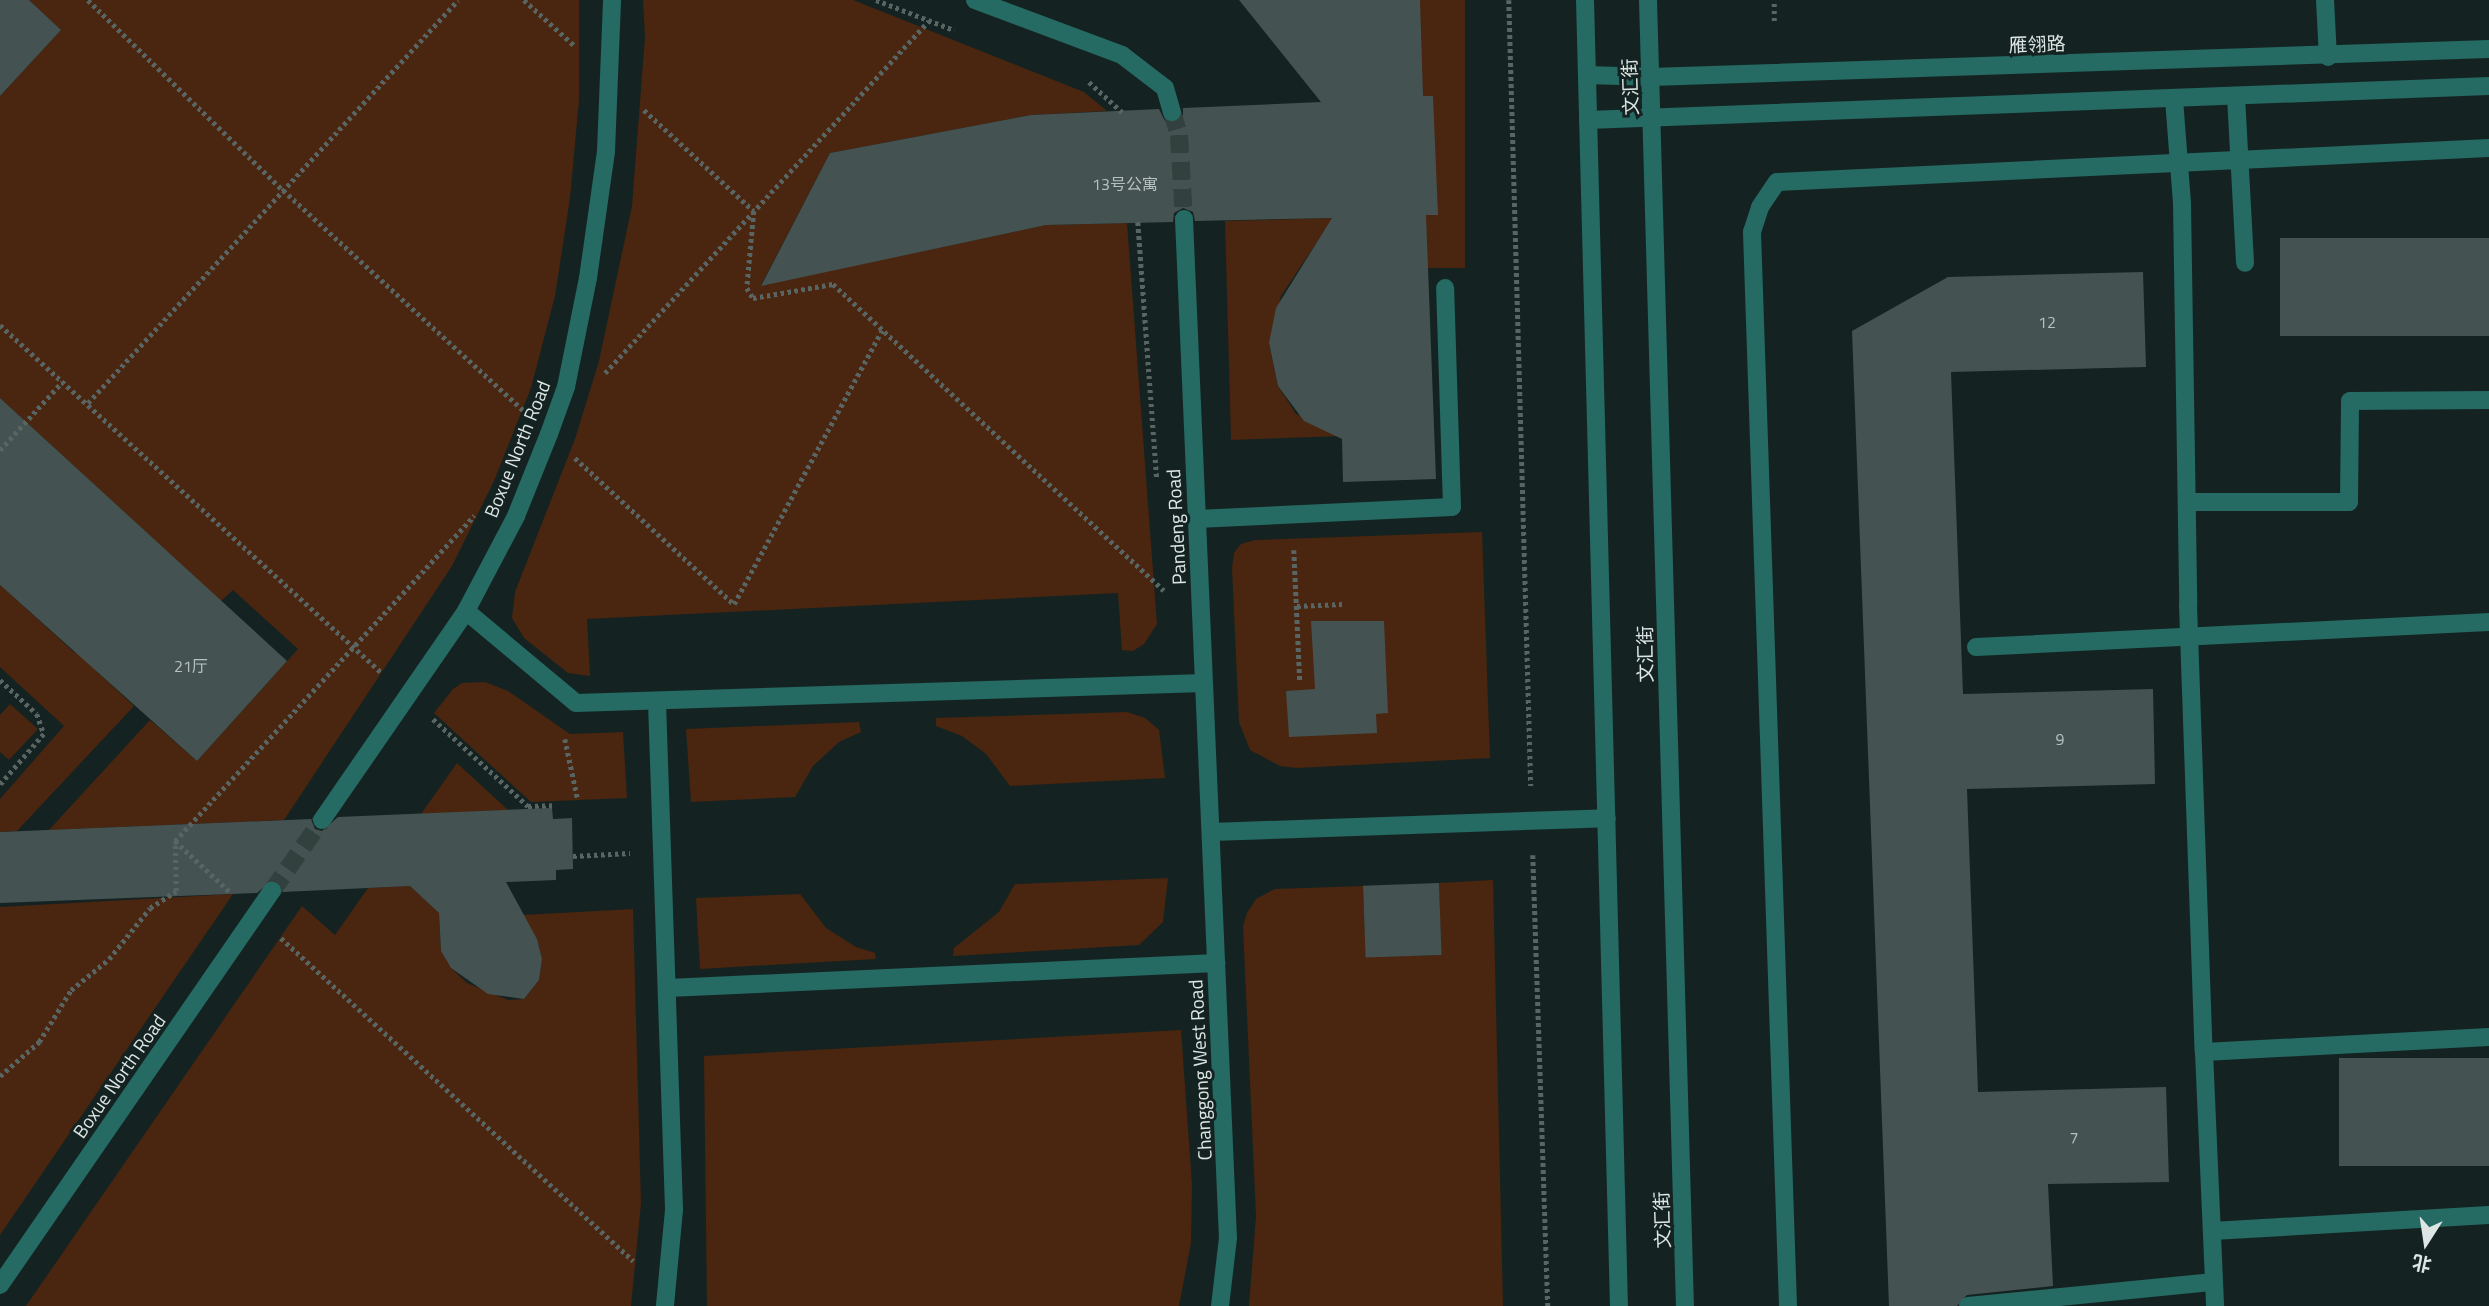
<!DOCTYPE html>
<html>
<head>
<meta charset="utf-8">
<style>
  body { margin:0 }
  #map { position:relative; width:2489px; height:1306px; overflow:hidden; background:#142321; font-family:"Titillium Web","Noto Sans SC",sans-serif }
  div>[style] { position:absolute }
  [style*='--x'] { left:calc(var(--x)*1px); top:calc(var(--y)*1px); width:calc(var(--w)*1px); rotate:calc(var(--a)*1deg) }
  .green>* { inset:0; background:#4a250f; transform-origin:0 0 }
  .building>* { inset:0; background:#445351; transform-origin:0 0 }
  .minor-tunnel>* { height:18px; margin-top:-9px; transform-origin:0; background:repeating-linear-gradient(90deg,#32403e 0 18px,transparent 0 27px) }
  .path>* { height:4.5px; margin-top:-2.25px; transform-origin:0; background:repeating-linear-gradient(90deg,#586563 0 3.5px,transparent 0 7px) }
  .minor>* { height:18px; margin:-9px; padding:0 9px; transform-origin:9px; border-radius:9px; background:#256a63 }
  span { translate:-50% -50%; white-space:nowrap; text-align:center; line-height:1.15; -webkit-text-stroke:6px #142321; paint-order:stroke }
  .number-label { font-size:16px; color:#b7c1bf }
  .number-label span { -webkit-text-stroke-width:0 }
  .street-label { font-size:19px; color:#dde6e4 }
  .north { position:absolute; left:2391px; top:1208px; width:70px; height:70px; -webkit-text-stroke:5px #142321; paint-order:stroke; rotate:192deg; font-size:19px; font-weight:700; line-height:28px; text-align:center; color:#dde6e4 }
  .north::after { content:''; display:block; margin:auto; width:24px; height:32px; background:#dde6e4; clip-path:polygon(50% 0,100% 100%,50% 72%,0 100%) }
</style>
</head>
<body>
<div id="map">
  <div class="green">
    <i style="clip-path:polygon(29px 0,579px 0,579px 100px,570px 198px,555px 296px,531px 388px,494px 481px,452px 566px,284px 820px,49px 830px,150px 720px,197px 761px,298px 649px,233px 590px,221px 601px,0 398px,0 96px,61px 30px)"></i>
    <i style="clip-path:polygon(643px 0,853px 0,1084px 92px,1107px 111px,1031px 115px,830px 153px,761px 285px,1046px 225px,1127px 223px,1157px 624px,1144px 644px,1133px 651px,1122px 650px,1118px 593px,587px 619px,590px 676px,568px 673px,524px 638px,512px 618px,515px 592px,575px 439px,599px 361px,632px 206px,645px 37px)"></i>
    <i style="left:1420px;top:0;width:45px;height:268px"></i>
    <i style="clip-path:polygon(1333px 218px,1281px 296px,1269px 344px,1278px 386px,1296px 414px,1342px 436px,1231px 440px,1225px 221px)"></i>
    <i style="clip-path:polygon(1482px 532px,1490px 758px,1297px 768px,1280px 766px,1250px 750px,1239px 722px,1232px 568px,1234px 553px,1241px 544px,1255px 540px)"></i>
    <i style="clip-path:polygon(0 585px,75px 653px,112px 612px,131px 629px,95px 670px,134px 706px,17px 831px,0 832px,0 799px,64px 726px,0 667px)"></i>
    <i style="clip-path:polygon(485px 682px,508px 691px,570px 734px,623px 732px,627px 798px,531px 802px,434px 713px,453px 689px,462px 683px)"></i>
    <i style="clip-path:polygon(10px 704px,38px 729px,9px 760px,0 752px,0 715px)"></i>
    <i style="clip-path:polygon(1127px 712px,1145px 718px,1159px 730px,1165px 778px,1010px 786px,986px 754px,962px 736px,936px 726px,936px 718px)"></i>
    <i style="clip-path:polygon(859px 722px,861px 732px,839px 742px,813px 766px,795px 797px,691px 802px,686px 729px)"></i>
    <i style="clip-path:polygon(457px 763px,508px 810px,421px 814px)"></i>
    <i style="clip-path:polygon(1168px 878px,1163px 922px,1139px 945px,953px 956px,954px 948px,999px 912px,1015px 884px)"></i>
    <i style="clip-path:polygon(1493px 880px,1503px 1306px,1249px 1306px,1256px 1216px,1243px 926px,1247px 913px,1256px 899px,1275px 889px,1363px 886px,1366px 957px,1441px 955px,1439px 883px)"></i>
    <i style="clip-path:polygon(410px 886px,439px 913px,441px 951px,451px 968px,467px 983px,508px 1000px,524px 999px,539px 980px,542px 959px,537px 939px,523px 915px,633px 909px,641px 1203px,631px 1306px,26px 1306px,302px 906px,335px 935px,368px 888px)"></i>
    <i style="clip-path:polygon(233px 894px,0 1235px,0 907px)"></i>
    <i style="clip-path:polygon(800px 894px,826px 928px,856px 947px,875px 953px,876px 959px,700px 969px,696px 898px)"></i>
    <i style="clip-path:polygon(1181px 1030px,1192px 1185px,1191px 1243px,1179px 1306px,707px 1306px,704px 1056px)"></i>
  </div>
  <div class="building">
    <i style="clip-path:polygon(0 0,29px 0,61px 30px,0 96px)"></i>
    <i style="clip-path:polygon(1239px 0,1420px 0,1423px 96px,1433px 96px,1438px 215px,1426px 215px,1436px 479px,1343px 482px,1342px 439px,1304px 421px,1278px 386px,1269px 343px,1276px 308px,1332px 218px,1195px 221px,1193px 212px,1183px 208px,1174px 213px,1173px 222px,1046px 225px,761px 286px,830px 153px,1031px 115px,1159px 109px,1165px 121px,1175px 123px,1183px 115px,1183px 108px,1321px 102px)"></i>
    <i style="left:2489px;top:238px;width:98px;height:209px;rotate:90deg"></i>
    <i style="clip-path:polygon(2143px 272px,2146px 367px,1951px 372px,1963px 694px,2153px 689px,2155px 784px,1967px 789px,1978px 1092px,2166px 1087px,2169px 1182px,2048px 1184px,2053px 1286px,1967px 1295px,1957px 1306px,1889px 1306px,1852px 331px,1948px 277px)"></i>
    <i style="clip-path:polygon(0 398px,287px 661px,197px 761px,0 585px)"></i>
    <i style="clip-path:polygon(1311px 621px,1384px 621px,1388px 713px,1376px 714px,1377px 733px,1289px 737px,1286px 691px,1315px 689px)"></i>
    <i style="clip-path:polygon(552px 808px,553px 819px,572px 818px,573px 869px,556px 870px,556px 880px,506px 882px,537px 939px,542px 959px,539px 980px,524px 999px,488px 994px,451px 968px,441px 951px,439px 913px,410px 886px,283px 892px,272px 880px,257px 893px,0 903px,0 832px,311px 819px,315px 829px,322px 831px,338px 817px)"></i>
    <i style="left:1439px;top:883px;width:72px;height:76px;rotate:88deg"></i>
    <i style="left:2489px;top:1058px;width:108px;height:150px;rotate:90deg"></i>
  </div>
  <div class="minor-tunnel">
    <i style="--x:1172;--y:112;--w:24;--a:73"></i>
    <i style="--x:1179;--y:135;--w:84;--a:86.6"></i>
    <i style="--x:272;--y:891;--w:87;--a:-54.8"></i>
  </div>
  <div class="path">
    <i style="--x:88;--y:0;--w:272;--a:44.3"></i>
    <i style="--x:283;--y:190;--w:326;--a:42.5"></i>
    <i style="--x:524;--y:0;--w:70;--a:42.1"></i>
    <i style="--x:876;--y:0;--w:84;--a:21"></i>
    <i style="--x:1509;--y:0;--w:786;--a:88.4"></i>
    <i style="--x:1774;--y:21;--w:21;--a:-90"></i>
    <i style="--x:1089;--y:82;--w:45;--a:42.3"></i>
    <i style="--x:644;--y:110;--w:149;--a:42.6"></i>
    <i style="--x:754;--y:211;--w:77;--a:95.2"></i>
    <i style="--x:747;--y:288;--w:12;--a:59"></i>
    <i style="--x:753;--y:298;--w:81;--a:-9.9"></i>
    <i style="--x:833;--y:284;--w:451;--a:42.8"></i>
    <i style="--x:1138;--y:222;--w:258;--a:85.8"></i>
    <i style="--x:0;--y:325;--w:517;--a:42.33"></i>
    <i style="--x:605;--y:373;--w:478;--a:-47.4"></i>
    <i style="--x:88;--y:403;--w:547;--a:-47.44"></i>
    <i style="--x:0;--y:450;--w:92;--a:-47.6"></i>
    <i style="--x:575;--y:458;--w:216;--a:42.6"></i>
    <i style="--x:734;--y:604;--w:311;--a:-61.6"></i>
    <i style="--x:1294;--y:550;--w:130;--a:87.4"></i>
    <i style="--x:1297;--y:606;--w:45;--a:-2.5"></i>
    <i style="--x:0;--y:680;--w:50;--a:42.6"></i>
    <i style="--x:37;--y:714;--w:21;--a:71"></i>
    <i style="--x:44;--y:734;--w:67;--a:130.8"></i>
    <i style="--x:433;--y:719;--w:129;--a:42.5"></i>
    <i style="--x:528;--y:806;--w:24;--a:-2"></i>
    <i style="--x:565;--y:739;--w:62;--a:78"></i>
    <i style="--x:175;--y:841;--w:75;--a:42.8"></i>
    <i style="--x:1533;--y:855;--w:451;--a:88.1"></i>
    <i style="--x:573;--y:856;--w:57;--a:-3"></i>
    <i style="--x:281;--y:938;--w:478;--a:42.5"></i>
    <i style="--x:0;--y:1076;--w:52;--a:-41.1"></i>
    <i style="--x:39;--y:1042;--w:61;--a:-58.4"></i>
    <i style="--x:71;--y:990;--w:49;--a:-39.2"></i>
    <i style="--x:109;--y:959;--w:65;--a:-51.2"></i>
    <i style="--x:150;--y:908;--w:31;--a:-33"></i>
    <i style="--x:176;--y:891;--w:50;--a:-91.1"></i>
    <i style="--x:175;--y:841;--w:442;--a:-47.4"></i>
  </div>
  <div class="minor">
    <i style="--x:975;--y:0;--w:157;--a:20.5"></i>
    <i style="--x:1122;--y:55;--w:54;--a:37.5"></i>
    <i style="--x:1165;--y:88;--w:25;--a:74"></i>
    <i style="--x:1585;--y:0;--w:1306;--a:88.51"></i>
    <i style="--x:1648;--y:0;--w:1307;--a:88.38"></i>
    <i style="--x:2325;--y:0;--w:57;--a:87"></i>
    <i style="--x:1587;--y:75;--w:64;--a:1.8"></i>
    <i style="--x:1651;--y:77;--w:838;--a:-1.91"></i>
    <i style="--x:2236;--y:96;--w:167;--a:86.9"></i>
    <i style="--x:2174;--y:99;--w:105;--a:85.6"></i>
    <i style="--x:2182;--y:204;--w:401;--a:89.1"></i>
    <i style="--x:2188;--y:605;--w:447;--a:88"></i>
    <i style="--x:2204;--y:1052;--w:285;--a:-3"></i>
    <i style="--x:1588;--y:120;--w:902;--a:-2.16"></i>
    <i style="--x:1184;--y:219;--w:1020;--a:87.53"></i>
    <i style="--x:1228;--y:1238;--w:68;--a:96.7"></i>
    <i style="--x:2187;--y:502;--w:162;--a:0"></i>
    <i style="--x:2349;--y:502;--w:101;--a:-89.4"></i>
    <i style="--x:2350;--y:401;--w:139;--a:-0.4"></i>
    <i style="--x:1197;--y:519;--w:255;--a:-2.7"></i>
    <i style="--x:1452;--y:507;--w:219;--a:-91.8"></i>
    <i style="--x:466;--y:611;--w:143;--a:39.9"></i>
    <i style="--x:576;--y:703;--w:628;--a:-1.82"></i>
    <i style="--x:1976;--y:647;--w:514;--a:-2.79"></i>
    <i style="--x:657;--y:702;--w:508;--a:88.08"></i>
    <i style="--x:674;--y:1210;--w:96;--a:95.4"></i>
    <i style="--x:322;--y:820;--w:254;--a:-55.4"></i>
    <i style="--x:466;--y:611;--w:107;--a:-62.2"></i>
    <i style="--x:516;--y:516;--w:88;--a:-68.1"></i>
    <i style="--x:549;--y:434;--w:50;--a:-70.1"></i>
    <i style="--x:566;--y:387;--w:111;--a:-78.6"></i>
    <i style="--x:588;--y:278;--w:128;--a:-81.9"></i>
    <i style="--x:606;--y:151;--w:151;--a:-87.7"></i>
    <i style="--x:1211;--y:832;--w:396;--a:-2"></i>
    <i style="--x:668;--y:988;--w:549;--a:-2.61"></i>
    <i style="--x:2204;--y:1052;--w:254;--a:87.5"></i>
    <i style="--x:2212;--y:1231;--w:277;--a:-3.3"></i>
    <i style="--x:0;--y:1285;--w:479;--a:-55.4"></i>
    <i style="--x:1788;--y:1306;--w:1075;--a:-91.92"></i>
    <i style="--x:1752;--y:232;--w:26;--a:-72"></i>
    <i style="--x:1760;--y:207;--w:30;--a:-56"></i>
    <i style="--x:1777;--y:182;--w:713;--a:-2.73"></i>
    <i style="--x:1968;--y:1306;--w:247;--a:-5.6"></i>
  </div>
  <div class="number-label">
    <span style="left:1125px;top:184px">13号公寓</span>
    <span style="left:2047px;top:322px">12</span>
    <span style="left:191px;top:666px">21厅</span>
    <span style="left:2060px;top:739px">9</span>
    <span style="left:2074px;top:1137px">7</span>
  </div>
  <div class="street-label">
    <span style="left:2037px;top:44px;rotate:-2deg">雁翎路</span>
    <span style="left:1630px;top:87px;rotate:-92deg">文汇街</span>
    <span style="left:517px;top:449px;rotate:-68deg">Boxue North Road</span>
    <span style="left:1176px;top:527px;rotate:-93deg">Pandeng Road</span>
    <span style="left:1645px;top:654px;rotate:-91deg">文汇街</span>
    <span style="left:1200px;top:1070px;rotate:-93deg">Changgong West Road</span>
    <span style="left:119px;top:1076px;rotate:-55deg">Boxue North Road</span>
    <span style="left:1662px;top:1220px;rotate:-92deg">文汇街</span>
  </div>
  <div class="north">北</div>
</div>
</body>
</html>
